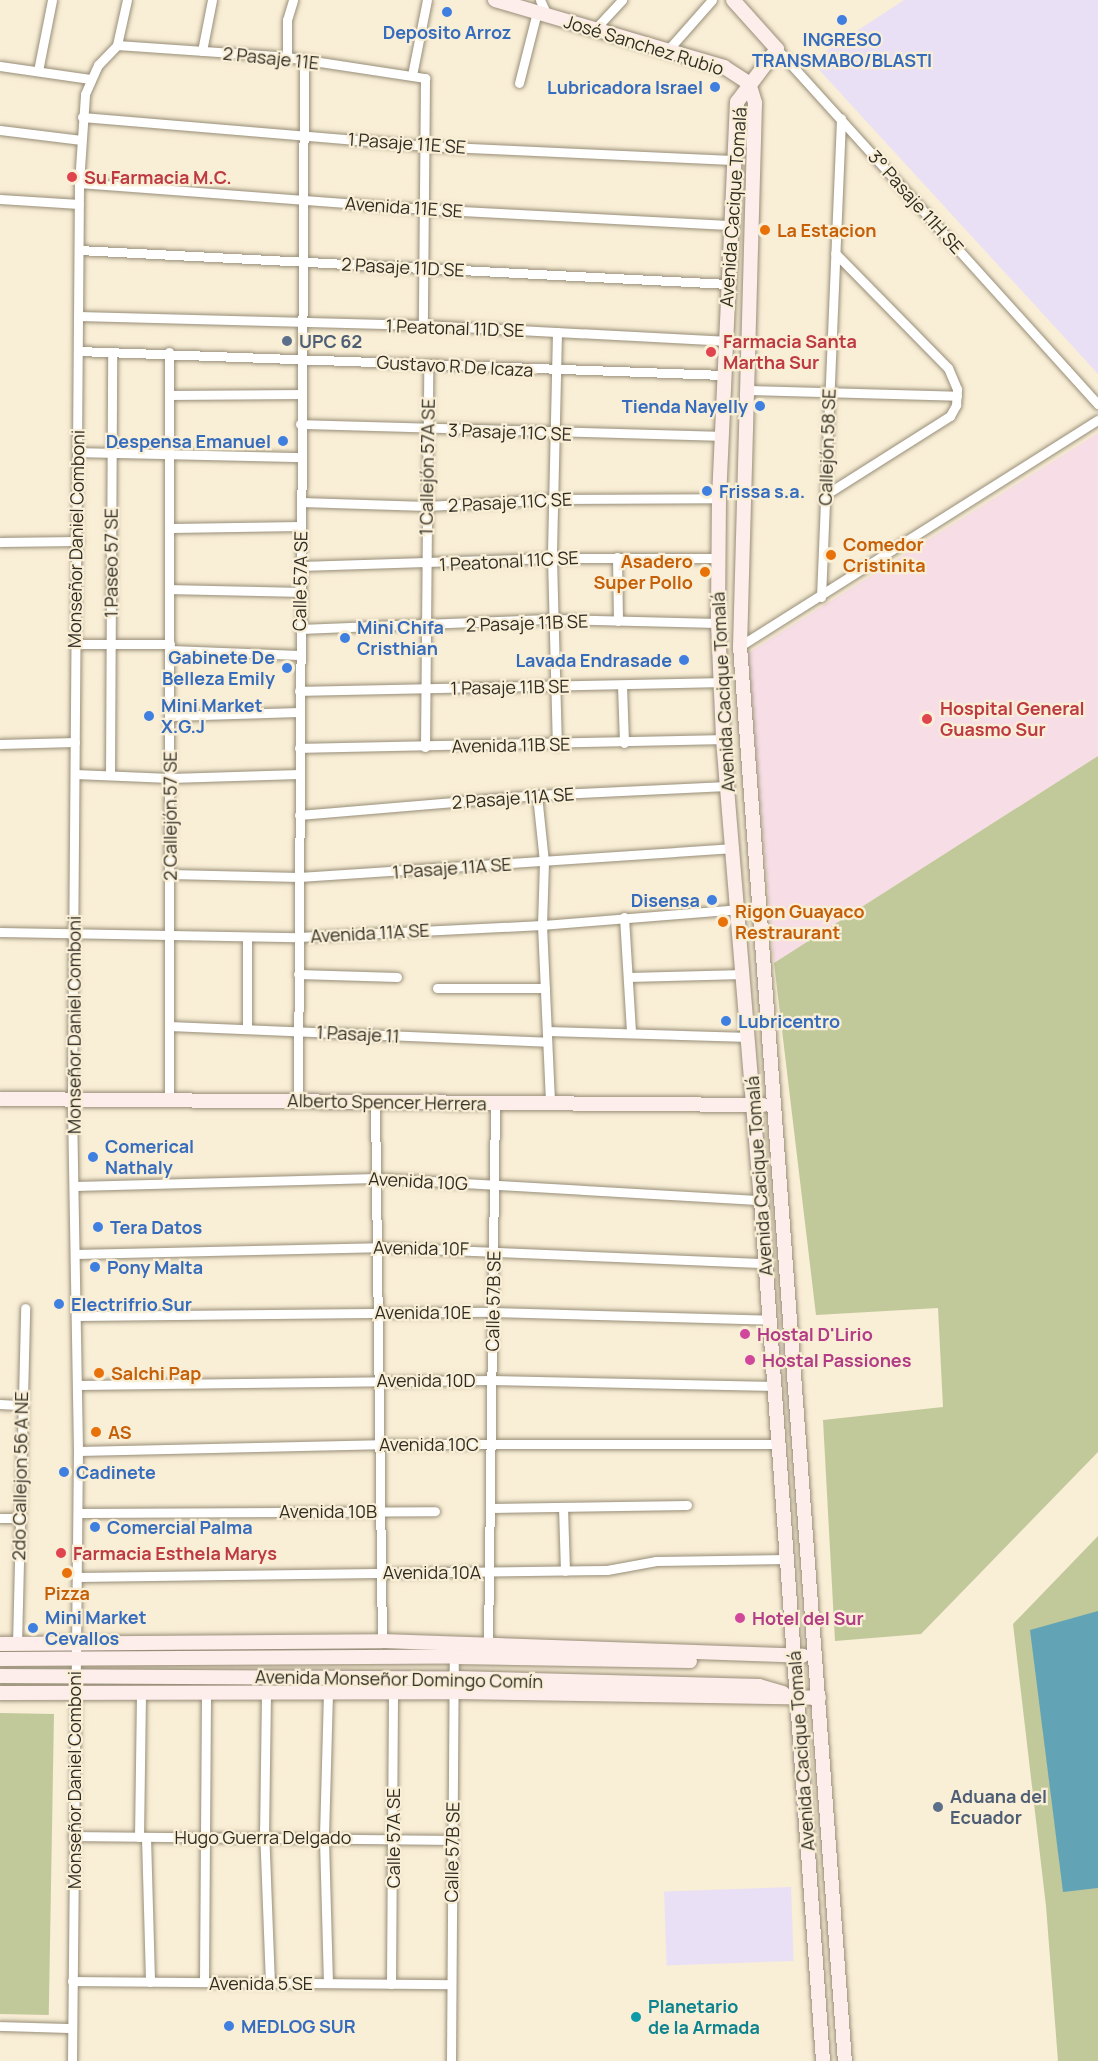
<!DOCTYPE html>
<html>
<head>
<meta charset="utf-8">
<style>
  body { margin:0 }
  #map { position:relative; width:1098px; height:2061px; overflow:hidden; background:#f9eed6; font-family:Manrope,sans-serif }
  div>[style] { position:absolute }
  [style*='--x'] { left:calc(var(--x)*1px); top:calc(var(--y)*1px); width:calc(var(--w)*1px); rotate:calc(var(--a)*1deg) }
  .industrial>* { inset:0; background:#eae0f5; transform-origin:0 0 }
  .medical>* { inset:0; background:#f7dde5 }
  .green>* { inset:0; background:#c1c99b; transform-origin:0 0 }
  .water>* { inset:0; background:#63a3b6 }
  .roads { filter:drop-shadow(0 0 2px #988e78) drop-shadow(0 0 2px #988e78) }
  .street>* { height:9px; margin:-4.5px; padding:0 4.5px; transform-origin:4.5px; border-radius:4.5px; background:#fff }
  .secondary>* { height:14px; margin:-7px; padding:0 7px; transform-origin:7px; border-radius:7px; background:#fdeeeb }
  .dots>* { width:16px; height:16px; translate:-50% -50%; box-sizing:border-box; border:3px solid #f9eed6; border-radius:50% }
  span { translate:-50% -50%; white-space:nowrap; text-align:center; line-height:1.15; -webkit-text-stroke:4.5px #f9eed6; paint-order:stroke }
  .shop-label { font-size:18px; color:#366cbe; font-weight:700 }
  .right { translate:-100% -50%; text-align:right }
  .left { translate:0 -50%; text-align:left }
  .street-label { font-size:18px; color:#302c23 }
  .health-label { font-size:18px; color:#be3a42; font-weight:700 }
  .food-label { font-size:18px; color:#c56008; font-weight:700 }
  .service-label { font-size:18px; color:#4e5e75; font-weight:700 }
  .hotel-label { font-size:18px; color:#b23c85; font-weight:700 }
  .culture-label { font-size:18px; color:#0d838f; font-weight:700 }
</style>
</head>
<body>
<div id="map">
  <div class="industrial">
    <i style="clip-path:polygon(904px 0,1098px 0,1098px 374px,811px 61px)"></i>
    <i style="left:791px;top:1887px;width:74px;height:127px;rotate:88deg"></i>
  </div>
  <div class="medical">
    <i style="clip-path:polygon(1098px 433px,1098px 756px,774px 963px,748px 653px)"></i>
  </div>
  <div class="green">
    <i style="clip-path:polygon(1098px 756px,1098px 1452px,921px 1634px,835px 1641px,823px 1420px,943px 1407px,938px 1308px,816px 1315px,774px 963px)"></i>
    <i style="clip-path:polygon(1098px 1536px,1098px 2061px,1058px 2061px,1046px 1906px,1013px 1624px)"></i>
    <i style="left:0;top:1713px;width:54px;height:301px;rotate:1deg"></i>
  </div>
  <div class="water">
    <i style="clip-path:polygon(1098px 1611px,1098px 1888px,1063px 1892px,1030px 1630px)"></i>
  </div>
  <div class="roads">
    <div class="street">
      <i style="--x:540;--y:0;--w:17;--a:65"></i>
      <i style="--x:595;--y:29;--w:40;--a:-47"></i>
      <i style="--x:117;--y:45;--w:170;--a:4"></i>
      <i style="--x:287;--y:57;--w:140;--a:8.7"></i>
      <i style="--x:425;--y:78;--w:247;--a:90.5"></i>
      <i style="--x:777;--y:49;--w:479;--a:47.9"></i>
      <i style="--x:202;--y:51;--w:52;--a:-78.9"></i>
      <i style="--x:667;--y:51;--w:68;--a:-48.6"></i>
      <i style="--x:287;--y:57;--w:37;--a:-90"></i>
      <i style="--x:287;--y:20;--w:21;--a:-73"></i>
      <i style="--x:0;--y:66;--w:91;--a:8.2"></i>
      <i style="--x:38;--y:71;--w:72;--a:-78.8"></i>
      <i style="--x:412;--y:75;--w:76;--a:-78.7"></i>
      <i style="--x:519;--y:83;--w:73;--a:-75.8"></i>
      <i style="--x:82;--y:117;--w:344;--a:4.8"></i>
      <i style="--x:425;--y:146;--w:308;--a:2.6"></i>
      <i style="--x:0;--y:130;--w:82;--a:7"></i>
      <i style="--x:79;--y:183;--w:345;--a:4.3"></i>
      <i style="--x:423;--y:209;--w:306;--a:3"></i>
      <i style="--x:0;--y:199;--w:79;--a:3.6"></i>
      <i style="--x:79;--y:250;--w:649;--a:3"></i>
      <i style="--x:78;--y:316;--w:345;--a:1.5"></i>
      <i style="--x:423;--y:325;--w:302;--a:3"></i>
      <i style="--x:557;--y:332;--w:226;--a:91.3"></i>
      <i style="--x:552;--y:558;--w:187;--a:88.5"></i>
      <i style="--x:78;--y:351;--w:646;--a:2.13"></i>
      <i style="--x:748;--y:390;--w:209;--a:1.6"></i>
      <i style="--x:171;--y:395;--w:129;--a:-0.4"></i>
      <i style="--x:300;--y:424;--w:421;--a:1.6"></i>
      <i style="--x:78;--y:452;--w:222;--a:1.3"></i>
      <i style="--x:825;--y:495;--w:148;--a:-32.3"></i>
      <i style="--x:950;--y:416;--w:13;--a:-61"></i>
      <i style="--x:956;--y:405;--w:16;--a:-86"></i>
      <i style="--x:957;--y:389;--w:23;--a:-113"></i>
      <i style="--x:948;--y:368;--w:161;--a:-134.5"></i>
      <i style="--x:301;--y:502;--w:126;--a:1.8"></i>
      <i style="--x:427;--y:506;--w:127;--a:-3.2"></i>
      <i style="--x:554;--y:499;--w:165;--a:-0.3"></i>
      <i style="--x:171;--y:528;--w:130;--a:-0.9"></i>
      <i style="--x:0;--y:542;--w:78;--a:-0.7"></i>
      <i style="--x:617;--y:557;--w:64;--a:89.1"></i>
      <i style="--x:300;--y:566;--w:252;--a:-1.8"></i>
      <i style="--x:552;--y:558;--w:166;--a:0"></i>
      <i style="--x:170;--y:589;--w:130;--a:1.3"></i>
      <i style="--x:821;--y:597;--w:479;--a:-87.6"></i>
      <i style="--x:300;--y:629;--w:254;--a:-2.3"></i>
      <i style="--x:554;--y:619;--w:164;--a:1.4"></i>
      <i style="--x:75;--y:644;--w:95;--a:0"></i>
      <i style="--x:740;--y:646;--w:423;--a:-32.3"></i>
      <i style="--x:170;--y:650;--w:129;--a:2.2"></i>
      <i style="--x:622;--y:685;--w:58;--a:88"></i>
      <i style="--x:299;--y:691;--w:422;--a:-1.2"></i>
      <i style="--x:170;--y:716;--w:129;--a:-1.8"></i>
      <i style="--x:0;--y:744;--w:75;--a:-1.5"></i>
      <i style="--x:425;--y:747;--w:381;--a:-89.5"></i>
      <i style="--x:299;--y:748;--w:424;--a:-1.2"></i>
      <i style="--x:75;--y:774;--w:95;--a:2.4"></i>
      <i style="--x:170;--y:778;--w:129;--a:-1.8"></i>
      <i style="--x:110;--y:775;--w:423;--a:-89.7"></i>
      <i style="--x:537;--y:795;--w:67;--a:84"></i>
      <i style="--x:544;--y:862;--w:63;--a:91.8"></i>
      <i style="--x:542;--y:925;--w:178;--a:87.4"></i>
      <i style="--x:299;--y:815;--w:239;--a:-4.8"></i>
      <i style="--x:537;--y:795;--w:190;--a:-2.7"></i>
      <i style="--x:170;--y:874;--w:129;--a:1.3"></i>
      <i style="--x:299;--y:877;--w:436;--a:-3.8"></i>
      <i style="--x:624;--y:917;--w:116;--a:86.5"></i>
      <i style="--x:0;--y:932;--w:298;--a:1"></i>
      <i style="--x:298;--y:937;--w:244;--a:-2.8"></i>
      <i style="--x:542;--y:925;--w:198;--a:-4.6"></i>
      <i style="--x:247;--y:937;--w:92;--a:90"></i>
      <i style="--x:298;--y:974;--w:99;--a:1.7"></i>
      <i style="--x:628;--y:977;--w:116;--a:-1.5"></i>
      <i style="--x:437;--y:988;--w:108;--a:0"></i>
      <i style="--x:169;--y:1026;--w:378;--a:2.4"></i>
      <i style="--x:547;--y:1031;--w:202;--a:1.7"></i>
      <i style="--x:169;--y:1100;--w:748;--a:-90"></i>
      <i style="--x:298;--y:1101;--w:1041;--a:-89.67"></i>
      <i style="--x:375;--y:1102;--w:539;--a:89.26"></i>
      <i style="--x:75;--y:1186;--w:301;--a:-1.5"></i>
      <i style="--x:376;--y:1178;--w:386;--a:3.3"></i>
      <i style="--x:75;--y:1254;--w:302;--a:-1.3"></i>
      <i style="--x:377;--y:1247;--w:389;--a:2.4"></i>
      <i style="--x:76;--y:1316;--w:416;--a:-0.6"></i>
      <i style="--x:492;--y:1312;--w:278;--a:1.6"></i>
      <i style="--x:78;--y:1385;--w:413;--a:-0.7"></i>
      <i style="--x:491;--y:1380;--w:284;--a:1.2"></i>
      <i style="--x:0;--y:1404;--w:22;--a:3"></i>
      <i style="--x:78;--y:1451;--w:301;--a:-1.3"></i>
      <i style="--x:379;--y:1444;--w:400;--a:0"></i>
      <i style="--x:563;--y:1507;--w:64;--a:88.2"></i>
      <i style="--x:490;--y:1508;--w:197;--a:-0.9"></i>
      <i style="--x:78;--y:1513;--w:357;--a:-0.3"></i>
      <i style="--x:0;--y:1518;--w:19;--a:0"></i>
      <i style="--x:77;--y:1577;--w:530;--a:-0.76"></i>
      <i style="--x:607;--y:1570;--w:50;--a:-10.4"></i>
      <i style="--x:656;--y:1561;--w:131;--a:-0.9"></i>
      <i style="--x:17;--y:1644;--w:336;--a:-88.6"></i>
      <i style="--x:488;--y:1644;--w:541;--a:-89.26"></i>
      <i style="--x:266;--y:1693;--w:135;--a:90.8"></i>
      <i style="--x:264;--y:1828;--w:155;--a:87.8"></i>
      <i style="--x:73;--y:1836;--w:379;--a:0.6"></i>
      <i style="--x:139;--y:1837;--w:143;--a:-89.2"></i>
      <i style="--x:146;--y:1837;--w:145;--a:88.4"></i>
      <i style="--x:72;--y:1981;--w:379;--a:0.5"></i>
      <i style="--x:204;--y:1982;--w:289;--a:-89.6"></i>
      <i style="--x:328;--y:1983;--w:147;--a:-91.6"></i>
      <i style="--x:324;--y:1836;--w:143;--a:-88.4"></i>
      <i style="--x:391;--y:1984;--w:292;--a:-89.6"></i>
      <i style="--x:0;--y:2026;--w:72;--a:1.6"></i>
      <i style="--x:72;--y:2061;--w:610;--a:-89.44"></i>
      <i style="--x:78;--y:1451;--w:352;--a:-91"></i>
      <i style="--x:72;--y:1099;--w:916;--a:-89.56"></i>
      <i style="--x:79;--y:183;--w:89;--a:-86.1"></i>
      <i style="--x:85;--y:94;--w:32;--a:-66"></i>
      <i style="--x:98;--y:65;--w:28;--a:-46"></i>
      <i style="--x:117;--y:45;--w:46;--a:-77.5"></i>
      <i style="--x:451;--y:2061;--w:409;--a:-89.6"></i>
    </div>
    <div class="secondary">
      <i style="--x:495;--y:0;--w:239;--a:16.3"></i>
      <i style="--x:724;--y:67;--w:30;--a:33"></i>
      <i style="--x:733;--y:0;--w:66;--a:48.1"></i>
      <i style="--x:777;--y:49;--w:66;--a:127"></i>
      <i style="--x:737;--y:102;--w:396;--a:92.6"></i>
      <i style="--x:719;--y:498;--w:125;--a:90.5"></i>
      <i style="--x:718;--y:623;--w:116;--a:87.5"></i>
      <i style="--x:723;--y:739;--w:463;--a:85.3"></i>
      <i style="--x:761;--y:1200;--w:863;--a:85.88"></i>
      <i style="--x:749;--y:83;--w:21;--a:73"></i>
      <i style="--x:755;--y:103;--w:543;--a:91.58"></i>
      <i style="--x:740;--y:646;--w:1419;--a:85.76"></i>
      <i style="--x:0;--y:1099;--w:763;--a:0.45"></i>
      <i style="--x:0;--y:1644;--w:382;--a:-0.4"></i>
      <i style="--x:382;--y:1641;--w:421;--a:2"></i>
      <i style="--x:0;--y:1659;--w:454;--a:-0.3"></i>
      <i style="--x:454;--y:1657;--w:236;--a:1"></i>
      <i style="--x:0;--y:1676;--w:455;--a:0.3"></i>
      <i style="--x:455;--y:1678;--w:304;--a:1.5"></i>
      <i style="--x:759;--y:1686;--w:25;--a:16"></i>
      <i style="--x:0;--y:1693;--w:455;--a:-0.1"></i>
      <i style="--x:455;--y:1692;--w:364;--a:0.9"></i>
    </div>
  </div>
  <div class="dots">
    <i style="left:447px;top:12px;background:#3f7fe0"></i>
    <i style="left:842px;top:20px;background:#3f7fe0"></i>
    <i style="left:715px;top:87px;background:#3f7fe0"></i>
    <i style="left:72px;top:177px;background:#e0444e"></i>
    <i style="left:765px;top:230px;background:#e8710a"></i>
    <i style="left:287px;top:341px;background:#5c6f8a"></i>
    <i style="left:711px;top:352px;background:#e0444e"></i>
    <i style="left:760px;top:406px;background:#3f7fe0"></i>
    <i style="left:283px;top:441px;background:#3f7fe0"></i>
    <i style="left:707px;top:491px;background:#3f7fe0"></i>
    <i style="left:831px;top:555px;background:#e8710a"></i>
    <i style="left:705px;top:572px;background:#e8710a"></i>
    <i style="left:345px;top:638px;background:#3f7fe0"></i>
    <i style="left:684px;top:660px;background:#3f7fe0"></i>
    <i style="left:287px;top:668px;background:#3f7fe0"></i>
    <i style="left:149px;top:716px;background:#3f7fe0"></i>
    <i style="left:927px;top:719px;background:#e0444e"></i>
    <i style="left:712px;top:900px;background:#3f7fe0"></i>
    <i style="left:723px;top:922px;background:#e8710a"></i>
    <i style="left:726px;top:1021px;background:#3f7fe0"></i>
    <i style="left:93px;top:1157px;background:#3f7fe0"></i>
    <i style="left:98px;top:1227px;background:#3f7fe0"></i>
    <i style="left:95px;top:1267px;background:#3f7fe0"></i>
    <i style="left:59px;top:1304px;background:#3f7fe0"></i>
    <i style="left:745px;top:1334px;background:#d1479c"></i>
    <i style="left:750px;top:1360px;background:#d1479c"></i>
    <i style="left:99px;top:1373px;background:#e8710a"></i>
    <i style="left:96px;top:1432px;background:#e8710a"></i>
    <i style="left:64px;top:1472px;background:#3f7fe0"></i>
    <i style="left:95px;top:1527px;background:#3f7fe0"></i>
    <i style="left:61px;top:1553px;background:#e0444e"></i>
    <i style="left:67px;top:1573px;background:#e8710a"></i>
    <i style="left:740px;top:1618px;background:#d1479c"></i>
    <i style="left:33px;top:1628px;background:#3f7fe0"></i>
    <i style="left:938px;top:1807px;background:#5c6f8a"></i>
    <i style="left:636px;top:2017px;background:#0f9aa8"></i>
    <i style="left:229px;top:2026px;background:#3f7fe0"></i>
  </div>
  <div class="shop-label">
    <span style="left:447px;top:32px">Deposito Arroz</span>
    <span style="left:842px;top:50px">INGRESO<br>TRANSMABO/BLASTI</span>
    <span class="right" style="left:703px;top:87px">Lubricadora Israel</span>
    <span class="right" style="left:748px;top:406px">Tienda Nayelly</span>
    <span class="right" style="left:271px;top:441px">Despensa Emanuel</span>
    <span class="left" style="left:719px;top:491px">Frissa s.a.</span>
    <span class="left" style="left:357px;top:638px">Mini Chifa<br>Cristhian</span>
    <span class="right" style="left:275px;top:668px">Gabinete De<br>Belleza Emily</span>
    <span class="right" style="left:672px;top:660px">Lavada Endrasade</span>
    <span class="left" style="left:161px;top:716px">Mini Market<br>X.G.J</span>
    <span class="right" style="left:700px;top:900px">Disensa</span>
    <span class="left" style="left:738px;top:1021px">Lubricentro</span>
    <span class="left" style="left:105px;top:1157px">Comerical<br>Nathaly</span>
    <span class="left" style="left:110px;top:1227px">Tera Datos</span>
    <span class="left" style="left:107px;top:1267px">Pony Malta</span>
    <span class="left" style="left:71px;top:1304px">Electrifrio Sur</span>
    <span class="left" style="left:76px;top:1472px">Cadinete</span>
    <span class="left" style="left:107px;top:1527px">Comercial Palma</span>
    <span class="left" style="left:45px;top:1628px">Mini Market<br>Cevallos</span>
    <span class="left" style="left:241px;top:2026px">MEDLOG SUR</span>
  </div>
  <div class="street-label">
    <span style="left:644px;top:45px;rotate:17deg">José Sanchez Rubio</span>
    <span style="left:271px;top:58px;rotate:6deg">2 Pasaje 11E</span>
    <span style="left:407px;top:143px;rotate:4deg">1 Pasaje 11E SE</span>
    <span style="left:916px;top:202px;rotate:48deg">3° Pasaje 11H SE</span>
    <span style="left:404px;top:207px;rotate:4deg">Avenida 11E SE</span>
    <span style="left:733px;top:207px;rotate:-86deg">Avenida Cacique Tomalá</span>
    <span style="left:403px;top:267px;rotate:3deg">2 Pasaje 11D SE</span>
    <span style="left:455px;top:328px;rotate:2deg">1 Peatonal 11D SE</span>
    <span style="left:455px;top:366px;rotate:3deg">Gustavo R De Icaza</span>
    <span style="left:510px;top:432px;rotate:2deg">3 Pasaje 11C SE</span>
    <span style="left:827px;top:447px;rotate:-88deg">Callejón 58 SE</span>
    <span style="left:427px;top:467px;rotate:-89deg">1 Callejón 57A SE</span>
    <span style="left:510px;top:502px;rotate:-3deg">2 Pasaje 11C SE</span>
    <span style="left:76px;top:539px;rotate:-89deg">Monseñor Daniel Comboni</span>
    <span style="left:509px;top:561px;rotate:-3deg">1 Peatonal 11C SE</span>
    <span style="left:111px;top:563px;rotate:-90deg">1 Paseo 57 SE</span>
    <span style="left:300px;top:581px;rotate:-89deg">Calle 57A SE</span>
    <span style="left:527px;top:623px;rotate:-2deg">2 Pasaje 11B SE</span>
    <span style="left:510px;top:687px;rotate:-1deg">1 Pasaje 11B SE</span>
    <span style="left:723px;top:692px;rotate:-93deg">Avenida Cacique Tomalá</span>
    <span style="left:511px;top:745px;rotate:-1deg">Avenida 11B SE</span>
    <span style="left:513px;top:798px;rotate:-4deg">2 Pasaje 11A SE</span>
    <span style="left:170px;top:816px;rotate:-90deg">2 Callejón 57 SE</span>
    <span style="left:452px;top:868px;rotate:-4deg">1 Pasaje 11A SE</span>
    <span style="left:370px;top:933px;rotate:-3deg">Avenida 11A SE</span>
    <span style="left:74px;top:1025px;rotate:-90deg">Monseñor Daniel Comboni</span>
    <span style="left:358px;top:1034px;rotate:3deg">1 Pasaje 11</span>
    <span style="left:387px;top:1102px;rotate:1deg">Alberto Spencer Herrera</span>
    <span style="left:759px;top:1176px;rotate:-94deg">Avenida Cacique Tomalá</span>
    <span style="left:418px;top:1181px;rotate:3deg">Avenida 10G</span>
    <span style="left:421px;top:1248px;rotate:1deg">Avenida 10F</span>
    <span style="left:493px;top:1301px;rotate:-89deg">Calle 57B SE</span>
    <span style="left:423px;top:1312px">Avenida 10E</span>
    <span style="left:426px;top:1380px">Avenida 10D</span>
    <span style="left:429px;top:1444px">Avenida 10C</span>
    <span style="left:20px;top:1476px;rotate:-89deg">2do Callejon 56 A NE</span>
    <span style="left:328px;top:1511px">Avenida 10B</span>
    <span style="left:432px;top:1572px">Avenida 10A</span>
    <span style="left:399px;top:1679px;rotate:1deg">Avenida Monseñor Domingo Comín</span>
    <span style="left:801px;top:1751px;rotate:-94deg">Avenida Cacique Tomalá</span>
    <span style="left:74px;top:1780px;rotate:-90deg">Monseñor Daniel Comboni</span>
    <span style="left:263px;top:1837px">Hugo Guerra Delgado</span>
    <span style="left:393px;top:1838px;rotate:-90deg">Calle 57A SE</span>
    <span style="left:452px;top:1852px;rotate:-89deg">Calle 57B SE</span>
    <span style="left:261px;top:1983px">Avenida 5 SE</span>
  </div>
  <div class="health-label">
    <span class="left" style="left:84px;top:177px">Su Farmacia M.C.</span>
    <span class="left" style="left:723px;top:352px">Farmacia Santa<br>Martha Sur</span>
    <span class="left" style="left:940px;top:719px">Hospital General<br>Guasmo Sur</span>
    <span class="left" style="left:73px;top:1553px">Farmacia Esthela Marys</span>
  </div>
  <div class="food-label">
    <span class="left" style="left:777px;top:230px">La Estacion</span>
    <span class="left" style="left:843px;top:555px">Comedor<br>Cristinita</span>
    <span class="right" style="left:693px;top:572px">Asadero<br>Super Pollo</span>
    <span class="left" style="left:735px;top:922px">Rigon Guayaco<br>Restraurant</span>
    <span class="left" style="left:111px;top:1373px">Salchi Pap</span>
    <span class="left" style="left:108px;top:1432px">AS</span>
    <span style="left:67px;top:1593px">Pizza</span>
  </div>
  <div class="service-label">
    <span class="left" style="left:299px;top:341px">UPC 62</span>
    <span class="left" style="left:950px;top:1807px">Aduana del<br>Ecuador</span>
  </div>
  <div class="hotel-label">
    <span class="left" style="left:757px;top:1334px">Hostal D'Lirio</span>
    <span class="left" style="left:762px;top:1360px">Hostal Passiones</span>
    <span class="left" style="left:752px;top:1618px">Hotel del Sur</span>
  </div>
  <div class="culture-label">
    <span class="left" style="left:648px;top:2017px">Planetario<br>de la Armada</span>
  </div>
</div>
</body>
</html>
